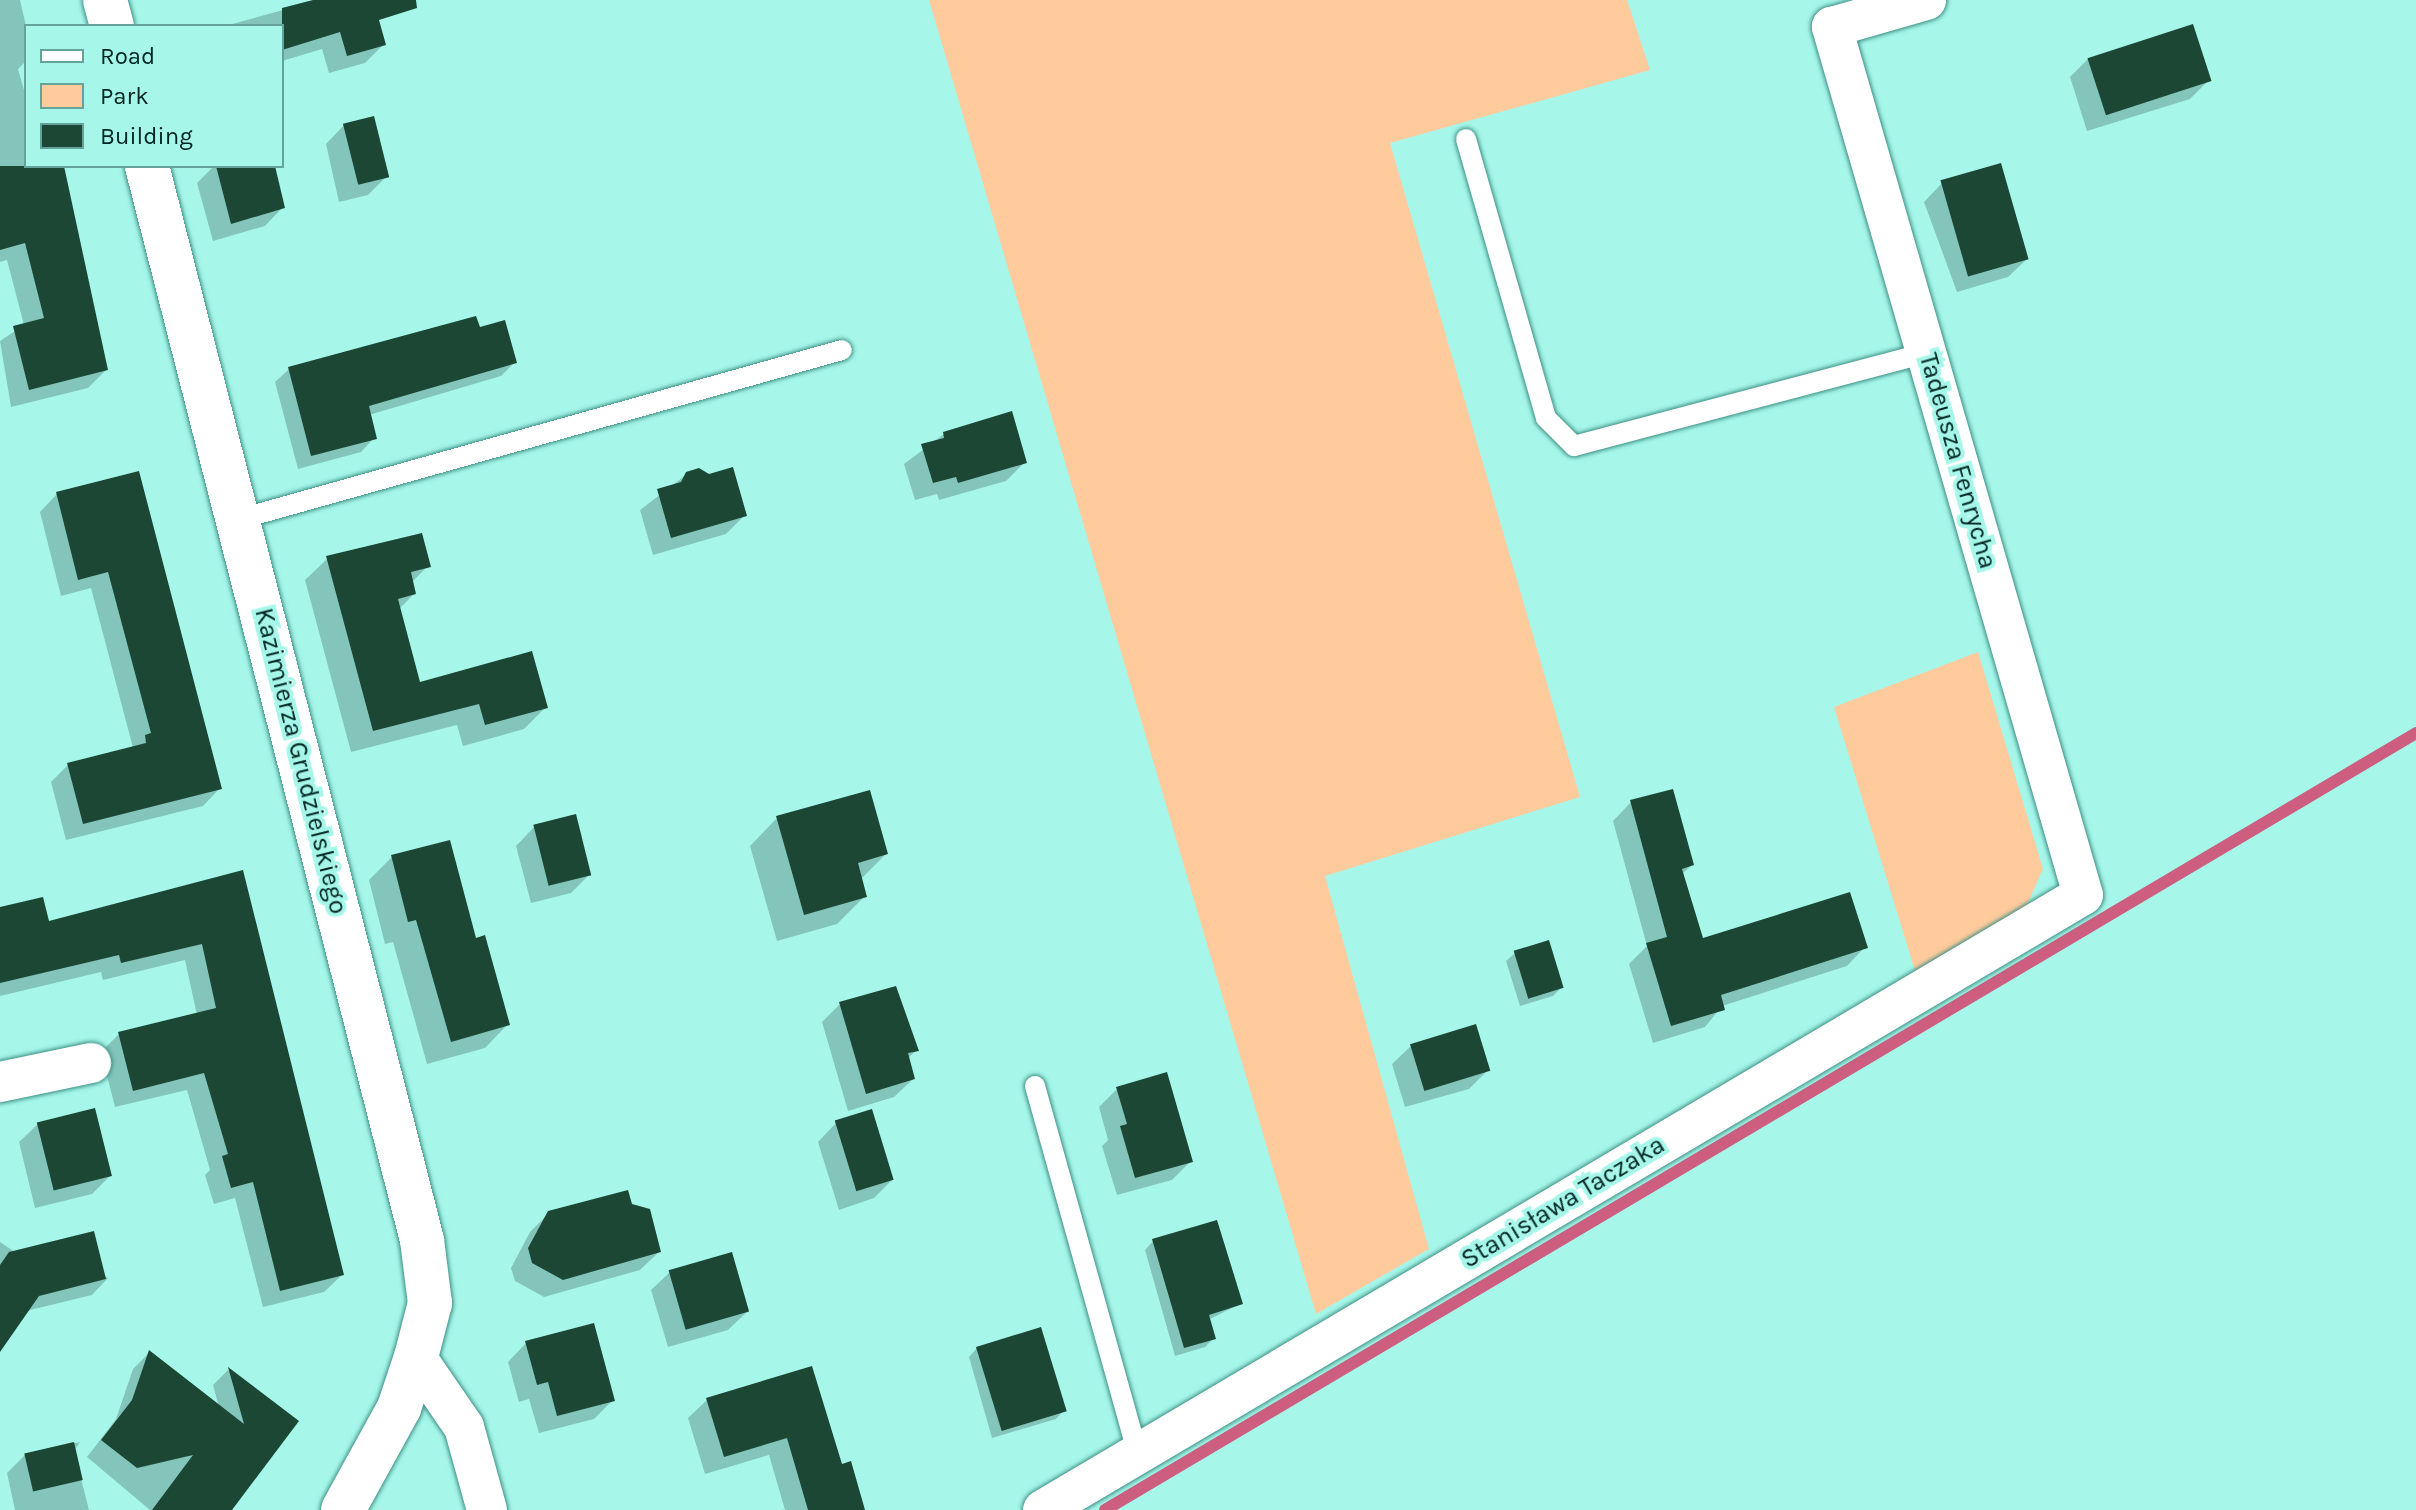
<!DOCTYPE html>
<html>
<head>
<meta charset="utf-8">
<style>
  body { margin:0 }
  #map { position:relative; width:2416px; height:1510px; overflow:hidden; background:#a6f7ea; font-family:Karla,sans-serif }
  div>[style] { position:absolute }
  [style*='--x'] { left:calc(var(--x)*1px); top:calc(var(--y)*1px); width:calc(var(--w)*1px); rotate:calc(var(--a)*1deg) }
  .green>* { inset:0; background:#ffcb9d }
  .shadow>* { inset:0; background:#0003 }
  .stream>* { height:12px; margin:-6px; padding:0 6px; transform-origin:6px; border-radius:6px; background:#cd5e7f }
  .building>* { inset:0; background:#1c4735; transform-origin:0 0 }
  .roads { filter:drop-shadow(0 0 2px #3e8f84) drop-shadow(0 0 2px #3e8f84) }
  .lane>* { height:20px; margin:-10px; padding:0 10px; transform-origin:10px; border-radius:10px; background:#fff }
  .street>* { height:40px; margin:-20px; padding:0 20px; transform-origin:20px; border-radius:20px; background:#fff }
  .secondary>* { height:44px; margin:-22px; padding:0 22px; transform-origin:22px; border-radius:22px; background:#fff }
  span { translate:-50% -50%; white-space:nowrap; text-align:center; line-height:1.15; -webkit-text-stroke:8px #a6f7ea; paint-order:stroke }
  .street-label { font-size:26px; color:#012420 }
  .legend { position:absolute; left:24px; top:24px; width:260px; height:144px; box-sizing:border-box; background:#a6f7ea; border:2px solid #64a399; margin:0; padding:10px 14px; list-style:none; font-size:24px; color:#012420 }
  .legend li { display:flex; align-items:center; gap:16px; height:40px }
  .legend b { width:40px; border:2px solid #64a399 }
</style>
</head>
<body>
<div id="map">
  <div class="green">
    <i style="clip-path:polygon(929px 0,1627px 0,1650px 70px,1390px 143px,1580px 797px,1325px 876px,1429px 1249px,1316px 1314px)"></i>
    <i style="clip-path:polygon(1978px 652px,2043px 869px,2023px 914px,1916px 974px,1834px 707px)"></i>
  </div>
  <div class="shadow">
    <i style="clip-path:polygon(0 0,20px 0,26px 26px,26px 61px,18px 69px,26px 97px,26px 166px,61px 166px,106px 370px,88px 388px,11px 407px,0 341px,24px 325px,7px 260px,0 262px)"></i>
    <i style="clip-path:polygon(319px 0,371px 0,384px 44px,365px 63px,329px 73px,322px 49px,282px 61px,282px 26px,225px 26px)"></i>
    <i style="clip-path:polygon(2089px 58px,2208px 81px,2190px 99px,2087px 131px,2070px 77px)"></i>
    <i style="clip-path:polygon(344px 125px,386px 177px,368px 195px,339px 202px,326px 144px)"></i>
    <i style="clip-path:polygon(214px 166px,273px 166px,283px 207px,265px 226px,213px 241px,197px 183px)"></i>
    <i style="clip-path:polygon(1942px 183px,2027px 259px,2008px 277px,1957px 292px,1924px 202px)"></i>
    <i style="clip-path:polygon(478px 330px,515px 362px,501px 376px,369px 415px,374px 438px,361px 452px,298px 469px,275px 382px,289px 369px)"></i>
    <i style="clip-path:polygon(944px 434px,1025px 462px,1006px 481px,939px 500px,937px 494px,915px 500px,904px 464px)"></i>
    <i style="clip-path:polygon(138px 474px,220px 788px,203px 806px,66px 840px,51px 782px,68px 765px,133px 748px,91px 588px,61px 596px,40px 512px,57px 494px)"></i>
    <i style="clip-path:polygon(687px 474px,745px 515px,726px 534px,653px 555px,640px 510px)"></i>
    <i style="clip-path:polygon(328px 558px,428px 566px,411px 583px,414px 594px,399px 609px,419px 684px,546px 707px,524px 729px,463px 746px,457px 725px,351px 752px,305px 580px)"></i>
    <i style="clip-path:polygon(1631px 802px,1692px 865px,1682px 874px,1702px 940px,1865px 947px,1847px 966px,1722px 1006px,1705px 1027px,1653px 1043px,1629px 964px,1647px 946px,1613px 821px)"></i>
    <i style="clip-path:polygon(777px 818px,886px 854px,860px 880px,865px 896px,837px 924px,777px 941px,750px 846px)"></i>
    <i style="clip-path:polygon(534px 827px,589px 875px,571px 893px,531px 903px,516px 846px)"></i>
    <i style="clip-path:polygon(392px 857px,474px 941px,508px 1024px,485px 1048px,427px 1064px,393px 942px,385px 944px,369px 880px)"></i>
    <i style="clip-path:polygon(241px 872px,342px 1275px,324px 1292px,263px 1307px,235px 1198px,214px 1204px,205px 1175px,210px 1170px,187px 1090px,115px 1107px,101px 1052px,119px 1034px,197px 1015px,185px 960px,103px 980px,101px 972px,0 996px,0 909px,47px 924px)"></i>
    <i style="clip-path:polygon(1515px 953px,1562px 987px,1553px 996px,1520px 1006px,1506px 961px)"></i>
    <i style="clip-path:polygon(840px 1004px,917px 1050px,907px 1059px,913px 1079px,894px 1097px,848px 1111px,822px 1022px)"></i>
    <i style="clip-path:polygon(1411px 1046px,1488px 1070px,1469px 1089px,1405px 1107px,1392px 1064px)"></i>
    <i style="clip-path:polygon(1117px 1089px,1191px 1161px,1172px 1180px,1117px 1195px,1102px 1146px,1108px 1140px,1099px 1107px)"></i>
    <i style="clip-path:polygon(836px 1123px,892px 1180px,874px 1198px,839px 1210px,818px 1142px)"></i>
    <i style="clip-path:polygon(38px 1124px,110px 1176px,92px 1194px,35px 1208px,19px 1142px)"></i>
    <i style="clip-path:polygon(631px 1206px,659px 1252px,640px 1270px,544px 1297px,515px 1281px,511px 1268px,530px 1232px,549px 1213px)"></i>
    <i style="clip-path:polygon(1153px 1241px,1240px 1304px,1208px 1320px,1214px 1338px,1205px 1347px,1175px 1356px,1145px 1250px)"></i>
    <i style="clip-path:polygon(0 1242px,15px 1252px,56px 1243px,108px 1278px,92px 1295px,26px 1311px,0 1347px)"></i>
    <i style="clip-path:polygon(670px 1272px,747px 1312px,728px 1330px,668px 1347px,651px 1290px)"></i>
    <i style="clip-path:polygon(526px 1343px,613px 1400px,594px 1419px,539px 1433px,529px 1399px,519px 1402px,508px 1362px)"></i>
    <i style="clip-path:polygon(977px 1348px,1064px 1410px,1056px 1419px,992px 1438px,969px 1357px)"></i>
    <i style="clip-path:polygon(149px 1353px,219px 1407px,213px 1385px,228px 1370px,296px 1421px,229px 1510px,150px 1510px,87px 1457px,116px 1419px,133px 1369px)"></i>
    <i style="clip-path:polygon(810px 1368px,840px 1466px,863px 1510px,785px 1510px,769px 1455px,705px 1474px,688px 1418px,707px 1400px)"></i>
    <i style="clip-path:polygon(80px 1442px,74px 1451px,89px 1510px,15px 1510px,7px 1473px,25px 1455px)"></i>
  </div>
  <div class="stream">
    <i style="--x:1105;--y:1510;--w:1524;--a:-30.65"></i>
  </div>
  <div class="building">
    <i style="clip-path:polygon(313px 0,416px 0,417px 8px,379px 20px,386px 45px,347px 56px,340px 32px,282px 50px,282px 8px)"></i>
    <i style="left:2193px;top:24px;width:60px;height:111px;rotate:72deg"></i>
    <i style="left:374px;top:116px;width:63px;height:32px;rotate:76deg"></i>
    <i style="left:2001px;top:163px;width:100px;height:63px;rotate:74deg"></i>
    <i style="clip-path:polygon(0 166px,64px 166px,108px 370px,29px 390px,13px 326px,44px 318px,25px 243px,0 250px)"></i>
    <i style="clip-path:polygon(216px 166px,275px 166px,285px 208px,231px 224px)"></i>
    <i style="clip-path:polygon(476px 316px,480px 327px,505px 320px,517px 363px,369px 406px,377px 439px,311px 456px,288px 367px)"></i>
    <i style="clip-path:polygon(1012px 411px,1027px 463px,958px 483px,956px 477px,933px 483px,921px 444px,944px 438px,943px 432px)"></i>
    <i style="clip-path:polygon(733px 467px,747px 516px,671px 538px,657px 489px,681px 482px,686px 472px,699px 468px,709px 474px)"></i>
    <i style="clip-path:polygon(139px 471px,222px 789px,83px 824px,67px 763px,146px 743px,145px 735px,151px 733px,108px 572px,78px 580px,56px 492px)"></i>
    <i style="clip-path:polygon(422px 533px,431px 567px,411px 572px,416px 594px,398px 599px,420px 682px,532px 651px,548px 708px,485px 725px,479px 704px,373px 731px,326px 556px)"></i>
    <i style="clip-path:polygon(1673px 789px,1694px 865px,1682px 869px,1703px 938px,1850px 892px,1868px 948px,1721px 995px,1725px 1010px,1671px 1026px,1646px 943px,1667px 937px,1630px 800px)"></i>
    <i style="clip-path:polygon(870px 790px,888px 854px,858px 863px,867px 897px,804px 915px,776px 816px)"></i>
    <i style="left:576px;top:814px;width:63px;height:44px;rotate:76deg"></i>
    <i style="clip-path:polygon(450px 840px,476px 938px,485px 935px,510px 1025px,451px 1042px,416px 920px,408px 922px,391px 855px)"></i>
    <i style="clip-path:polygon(243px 870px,344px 1275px,280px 1291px,253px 1182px,231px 1188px,222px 1156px,228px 1154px,204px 1073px,133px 1091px,118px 1032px,216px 1008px,202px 944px,121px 963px,119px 955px,0 983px,0 907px,43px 897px,49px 921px)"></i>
    <i style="left:1549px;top:940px;width:50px;height:37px;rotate:73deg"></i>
    <i style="clip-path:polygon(896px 986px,919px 1051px,908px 1053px,915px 1079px,866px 1094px,839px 1002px)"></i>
    <i style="left:1476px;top:1024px;width:49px;height:69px;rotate:73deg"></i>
    <i style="clip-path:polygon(1167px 1072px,1193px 1162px,1135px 1178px,1120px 1126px,1127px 1124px,1116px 1087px)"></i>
    <i style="left:95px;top:1108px;width:70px;height:60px;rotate:76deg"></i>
    <i style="left:872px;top:1109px;width:74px;height:39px;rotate:73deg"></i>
    <i style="clip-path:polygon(628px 1190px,632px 1204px,650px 1209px,661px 1252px,563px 1280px,532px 1263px,528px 1248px,548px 1211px)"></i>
    <i style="clip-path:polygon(1217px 1220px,1243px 1304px,1209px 1315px,1216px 1339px,1184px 1348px,1152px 1239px)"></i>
    <i style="clip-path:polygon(94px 1231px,106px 1279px,39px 1296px,0 1352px,0 1265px,9px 1252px)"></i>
    <i style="left:732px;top:1252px;width:62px;height:66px;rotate:74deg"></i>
    <i style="clip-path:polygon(594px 1323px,615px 1401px,557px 1416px,548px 1382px,537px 1385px,525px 1341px)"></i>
    <i style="left:1041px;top:1327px;width:88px;height:68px;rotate:73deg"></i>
    <i style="clip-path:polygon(149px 1350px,244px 1424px,228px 1367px,299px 1421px,232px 1510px,152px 1510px,193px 1455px,137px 1468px,101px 1440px,132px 1400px)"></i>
    <i style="clip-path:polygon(812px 1366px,842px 1464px,851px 1461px,865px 1510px,808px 1510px,787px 1438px,724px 1457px,706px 1398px)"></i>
    <i style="left:74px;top:1442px;width:39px;height:51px;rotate:77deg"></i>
  </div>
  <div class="roads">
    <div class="lane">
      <i style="--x:1466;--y:139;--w:290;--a:74"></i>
      <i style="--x:1546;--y:418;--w:40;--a:45"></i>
      <i style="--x:1574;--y:446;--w:364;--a:-14.8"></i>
      <i style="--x:240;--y:519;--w:625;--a:-15.68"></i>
      <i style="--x:1035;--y:1086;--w:380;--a:74.4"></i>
    </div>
    <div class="street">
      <i style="--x:0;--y:1082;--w:93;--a:-11.8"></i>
      <i style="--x:416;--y:1357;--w:85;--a:55.6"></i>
      <i style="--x:464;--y:1427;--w:86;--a:74.5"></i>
      <i style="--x:1043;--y:1510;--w:1208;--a:-30.6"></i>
      <i style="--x:2083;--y:895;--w:904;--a:-106.13"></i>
      <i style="--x:1832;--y:27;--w:98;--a:-16"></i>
    </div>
    <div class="secondary">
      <i style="--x:105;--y:0;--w:27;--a:75"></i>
      <i style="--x:147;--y:166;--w:1109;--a:75.64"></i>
      <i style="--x:422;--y:1240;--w:64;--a:82.8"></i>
      <i style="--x:430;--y:1303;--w:56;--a:104.5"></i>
      <i style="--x:416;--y:1357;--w:54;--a:108.4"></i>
      <i style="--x:399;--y:1408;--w:116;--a:118.8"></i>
    </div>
  </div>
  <div class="street-label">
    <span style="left:1958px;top:461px;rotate:74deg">Tadeusza Fenrycha</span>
    <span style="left:301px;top:761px;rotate:76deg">Kazimierza Grudzielskiego</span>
    <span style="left:1563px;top:1202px;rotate:-31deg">Stanisława Taczaka</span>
  </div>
  <ul class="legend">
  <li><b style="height:10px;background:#fff"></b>Road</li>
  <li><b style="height:22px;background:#ffcb9d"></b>Park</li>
  <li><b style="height:22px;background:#1c4735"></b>Building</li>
  </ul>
</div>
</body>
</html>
